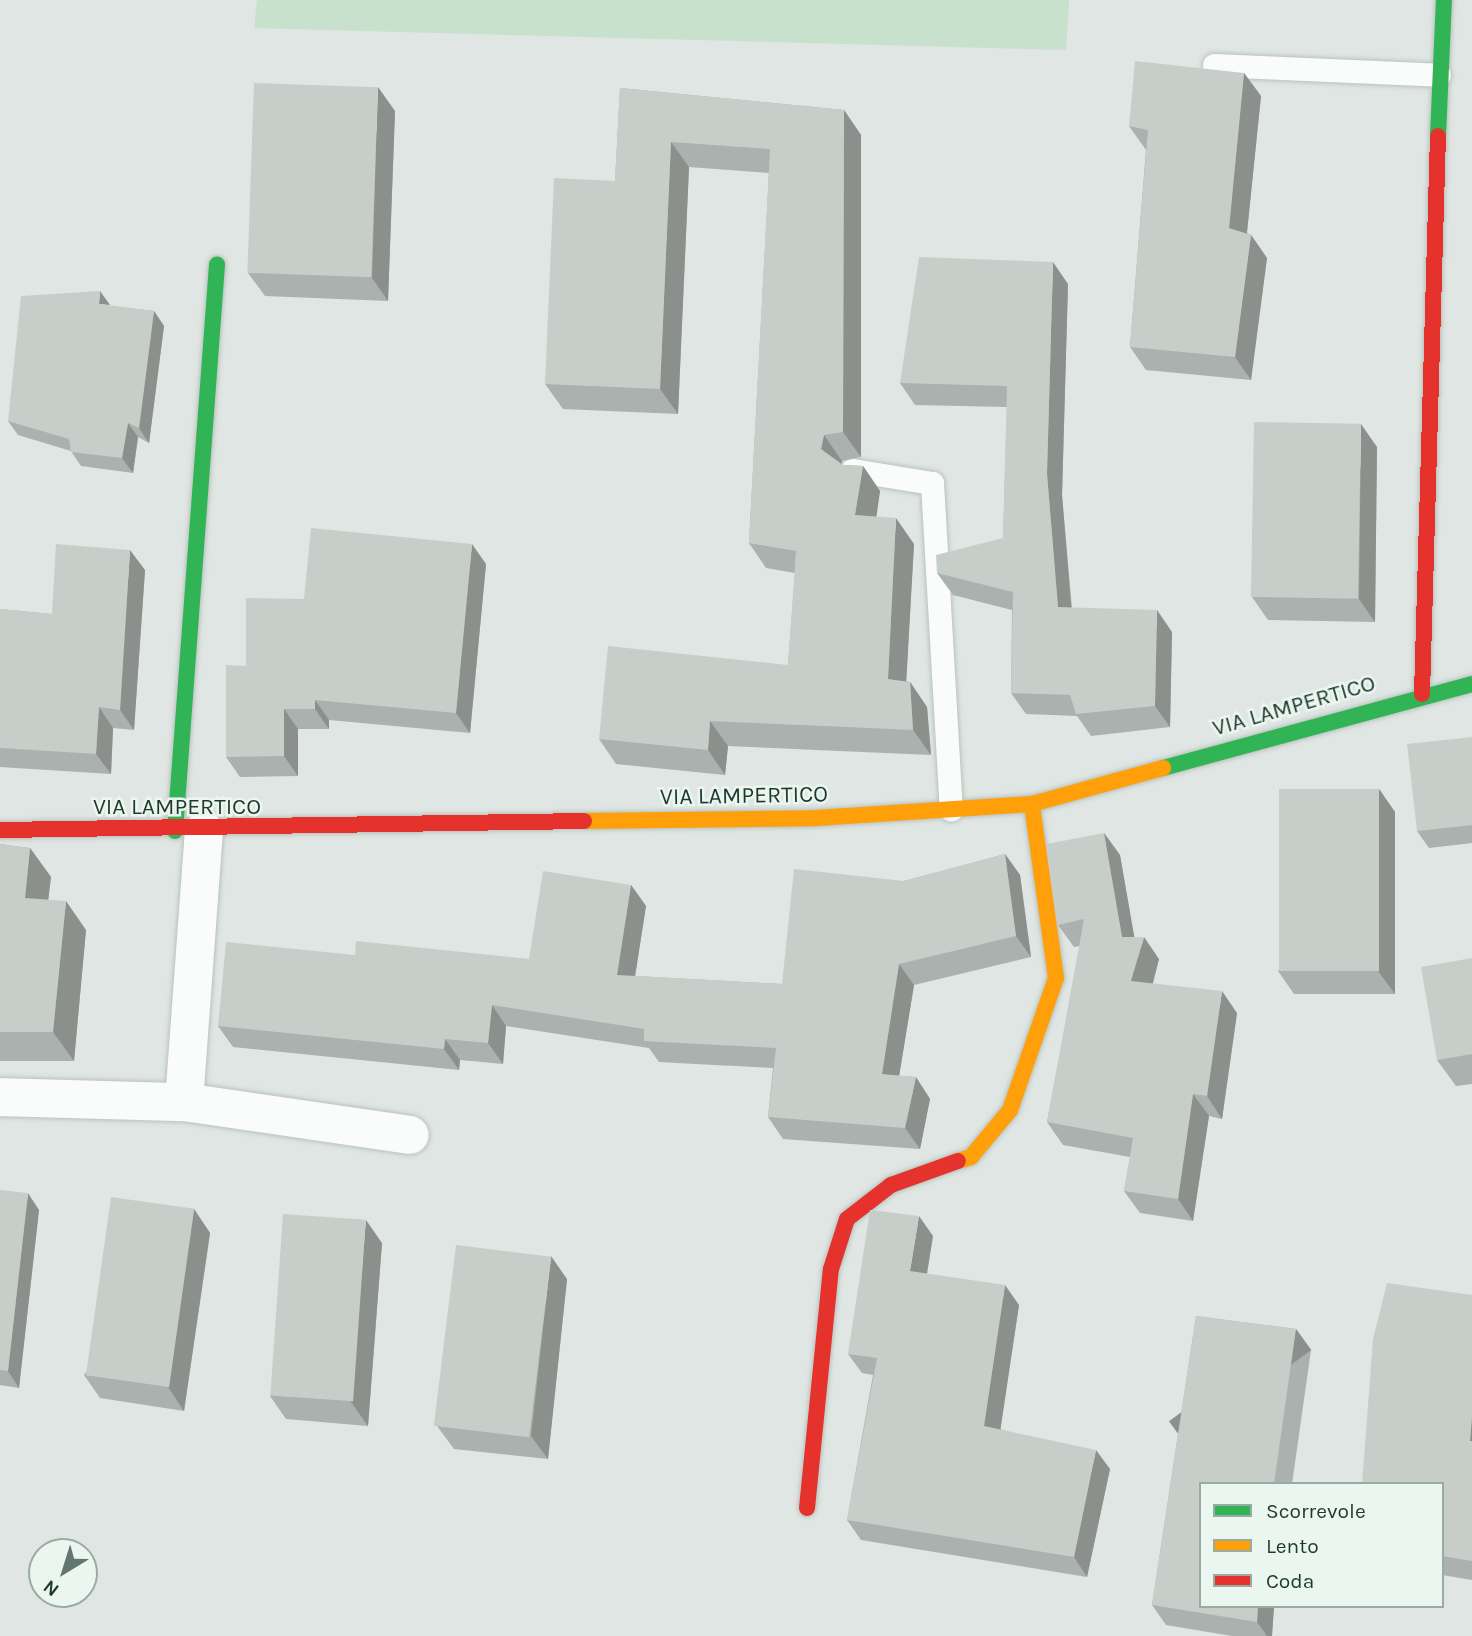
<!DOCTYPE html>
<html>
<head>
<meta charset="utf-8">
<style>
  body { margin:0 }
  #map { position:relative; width:1472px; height:1636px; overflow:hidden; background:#e0e6e3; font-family:Karla,sans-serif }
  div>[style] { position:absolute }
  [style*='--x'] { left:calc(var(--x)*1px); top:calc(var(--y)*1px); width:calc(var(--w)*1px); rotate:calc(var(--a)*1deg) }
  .green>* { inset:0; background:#c7e1cc }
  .roads { filter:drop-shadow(0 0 2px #b9c3be) drop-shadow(0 0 2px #b9c3be) }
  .lane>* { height:23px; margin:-11.5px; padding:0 11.5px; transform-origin:11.5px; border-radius:11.5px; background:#fafbfb }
  .street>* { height:38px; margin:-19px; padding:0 19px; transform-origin:19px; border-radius:19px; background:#fafbfb }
  .fast>* { height:16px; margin:-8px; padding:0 8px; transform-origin:8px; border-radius:8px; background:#30b455 }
  .slow>* { height:16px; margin:-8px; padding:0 8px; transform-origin:8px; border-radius:8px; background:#ff9f0a }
  .jam>* { height:16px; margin:-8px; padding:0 8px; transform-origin:8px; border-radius:8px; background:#e5322d }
  .wall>* { inset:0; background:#abb1ae }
  .shaded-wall>* { inset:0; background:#8b908d; transform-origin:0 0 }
  .building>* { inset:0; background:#c7ceca; transform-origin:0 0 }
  span { translate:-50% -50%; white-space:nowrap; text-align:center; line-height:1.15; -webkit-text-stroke:5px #ecf6f0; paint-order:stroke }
  .street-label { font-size:23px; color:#1d3a2f }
  .legend { position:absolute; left:1199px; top:1482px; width:245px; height:126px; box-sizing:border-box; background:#ecf6f0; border:2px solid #99aba3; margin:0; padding:9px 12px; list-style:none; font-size:21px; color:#1d3a2f }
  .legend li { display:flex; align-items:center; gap:14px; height:35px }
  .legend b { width:35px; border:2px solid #99aba3 }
  .north { position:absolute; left:28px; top:1538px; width:70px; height:70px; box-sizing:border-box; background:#ecf6f0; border:2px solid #99aba3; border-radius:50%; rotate:218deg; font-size:19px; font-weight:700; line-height:28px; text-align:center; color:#1d3a2f }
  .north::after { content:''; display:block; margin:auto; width:24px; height:32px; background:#61766e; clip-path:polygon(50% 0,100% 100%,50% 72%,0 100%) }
</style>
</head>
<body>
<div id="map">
  <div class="green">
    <i style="clip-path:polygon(257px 0,1069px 0,1066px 50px,254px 28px)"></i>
  </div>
  <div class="roads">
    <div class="lane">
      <i style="--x:1214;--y:65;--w:225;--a:2.5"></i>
      <i style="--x:852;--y:470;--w:81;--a:9.2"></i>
      <i style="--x:932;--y:483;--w:327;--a:86.7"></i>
    </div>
    <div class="street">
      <i style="--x:0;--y:1097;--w:184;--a:1.6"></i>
      <i style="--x:184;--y:1102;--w:272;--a:-85.8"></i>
      <i style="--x:184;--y:1102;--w:228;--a:8.3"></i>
    </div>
    <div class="fast">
      <i style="--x:1438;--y:136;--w:136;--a:-87.5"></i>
      <i style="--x:1163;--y:768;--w:320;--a:-15.2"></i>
      <i style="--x:175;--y:831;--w:568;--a:-85.76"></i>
    </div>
    <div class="slow">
      <i style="--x:584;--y:821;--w:232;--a:-0.7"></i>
      <i style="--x:816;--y:818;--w:216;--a:-3.7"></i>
      <i style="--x:1032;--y:804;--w:136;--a:-15.4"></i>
      <i style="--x:958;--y:1161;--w:14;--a:-17"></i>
      <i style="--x:971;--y:1157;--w:61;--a:-50.3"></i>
      <i style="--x:1010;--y:1110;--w:140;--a:-70.8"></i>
      <i style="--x:1056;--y:978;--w:176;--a:-97.9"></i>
    </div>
    <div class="jam">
      <i style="--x:1422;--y:694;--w:558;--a:-88.36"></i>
      <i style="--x:0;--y:830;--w:584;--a:-0.88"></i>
      <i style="--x:807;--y:1508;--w:240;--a:-84.3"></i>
      <i style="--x:831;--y:1269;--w:52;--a:-72.3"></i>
      <i style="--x:847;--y:1219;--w:56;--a:-37.7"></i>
      <i style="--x:891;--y:1185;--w:71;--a:-19.7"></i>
    </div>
  </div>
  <div class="wall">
    <i style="clip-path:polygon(1244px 73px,1261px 96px,1247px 233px,1251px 235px,1267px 258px,1251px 380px,1146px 370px,1130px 347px,1146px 150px,1129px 126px)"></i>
    <i style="clip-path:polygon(620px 88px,844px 110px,861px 135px,861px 457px,842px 461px,841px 463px,843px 465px,863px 466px,880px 491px,876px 517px,914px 544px,906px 681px,910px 682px,927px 707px,931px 755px,728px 746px,725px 775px,616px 764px,599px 739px,788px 665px,795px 573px,766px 568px,749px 543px,769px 173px,689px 167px,678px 414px,563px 409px,545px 384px,615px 181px)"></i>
    <i style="clip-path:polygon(395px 111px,388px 301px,265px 296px,248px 273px)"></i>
    <i style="clip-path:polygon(1068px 284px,1062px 495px,1072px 608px,1172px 632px,1170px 727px,1091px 736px,1077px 716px,1026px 714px,1011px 693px,1012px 610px,953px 595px,937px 573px,1003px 538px,1007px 407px,915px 405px,900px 383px)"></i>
    <i style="clip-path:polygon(110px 306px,154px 311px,164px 326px,149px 443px,138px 437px,133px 473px,81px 466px,71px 451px,18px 435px,8px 421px)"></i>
    <i style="clip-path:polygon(1377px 447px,1375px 622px,1268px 620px,1252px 597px)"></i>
    <i style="clip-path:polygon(486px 564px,470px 733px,329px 720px,329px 729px,298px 729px,298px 776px,240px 777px,226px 757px,246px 666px,304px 599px)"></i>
    <i style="clip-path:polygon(145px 570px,134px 730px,113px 728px,111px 774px,0 767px,0 609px,52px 614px)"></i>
    <i style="clip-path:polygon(1472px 737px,1472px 843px,1429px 848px,1417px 831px)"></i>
    <i style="clip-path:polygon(1379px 789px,1395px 812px,1395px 994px,1294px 994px,1278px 971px)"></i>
    <i style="clip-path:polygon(1104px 833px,1120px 855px,1134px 937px,1159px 959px,1153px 984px,1237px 1013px,1222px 1119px,1209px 1116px,1193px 1221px,1140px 1213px,1124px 1191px,1130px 1157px,1063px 1145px,1047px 1122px,1080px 946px,1074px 947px,1058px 925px)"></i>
    <i style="clip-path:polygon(0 844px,30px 848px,51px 877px,48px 900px,86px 930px,74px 1061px,0 1061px)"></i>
    <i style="clip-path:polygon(1005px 854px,1020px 875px,1031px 957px,914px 985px,899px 1076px,916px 1077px,930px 1099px,920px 1149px,783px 1139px,768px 1117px,773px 1068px,659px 1062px,649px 1048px,506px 1026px,503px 1064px,460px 1060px,459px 1070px,233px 1047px,218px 1026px,355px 955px,529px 959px,631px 885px,646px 906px,635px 976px,782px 984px,904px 881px)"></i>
    <i style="clip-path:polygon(1472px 958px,1472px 1084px,1456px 1086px,1437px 1060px)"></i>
    <i style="clip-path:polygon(0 1190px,39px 1210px,19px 1388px,0 1385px)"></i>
    <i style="clip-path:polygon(194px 1209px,210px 1233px,184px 1411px,100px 1398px,84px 1375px)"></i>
    <i style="clip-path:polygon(933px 1236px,927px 1274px,1019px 1305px,1000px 1429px,1110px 1469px,1087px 1577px,861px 1540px,847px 1520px,873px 1375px,862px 1373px,848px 1354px)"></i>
    <i style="clip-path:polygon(382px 1243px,368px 1426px,286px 1419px,270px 1396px)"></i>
    <i style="clip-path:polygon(567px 1279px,548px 1459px,454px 1449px,437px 1426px)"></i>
    <i style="clip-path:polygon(1472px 1295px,1472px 1580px,1442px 1575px,1442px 1484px)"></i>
    <i style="clip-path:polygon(1196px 1316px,1296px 1329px,1311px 1350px,1292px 1484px,1201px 1484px,1201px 1606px,1274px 1606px,1272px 1636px,1232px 1636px,1166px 1625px,1152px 1605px)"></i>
  </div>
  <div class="shaded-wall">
    <i style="clip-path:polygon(1244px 73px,1261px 96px,1245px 251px,1229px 228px)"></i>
    <i style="clip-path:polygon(378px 87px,395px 111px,388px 301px,372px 278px)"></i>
    <i style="clip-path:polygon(844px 110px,861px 135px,861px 457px,843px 432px)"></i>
    <i style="clip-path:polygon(671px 142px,689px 167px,678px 414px,660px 389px)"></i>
    <i style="clip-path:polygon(1251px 235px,1267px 258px,1251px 380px,1235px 357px)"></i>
    <i style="clip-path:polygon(1053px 262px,1068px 284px,1062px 495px,1073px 629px,1058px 607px,1047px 474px)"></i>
    <i style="clip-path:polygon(100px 291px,110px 305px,99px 304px)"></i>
    <i style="clip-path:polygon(154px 311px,164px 326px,149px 443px,139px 428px)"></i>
    <i style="clip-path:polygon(128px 423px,138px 437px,133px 473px,122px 458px)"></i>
    <i style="clip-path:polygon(1361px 424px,1377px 447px,1375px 622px,1359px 599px)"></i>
    <i style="clip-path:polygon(824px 435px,842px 461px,839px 474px,821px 449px)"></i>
    <i style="clip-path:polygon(863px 466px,880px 491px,873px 541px,855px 515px)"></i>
    <i style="clip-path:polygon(896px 518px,914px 544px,905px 704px,888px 679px)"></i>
    <i style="clip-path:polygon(472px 544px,486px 564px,470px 733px,456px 713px)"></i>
    <i style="clip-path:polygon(130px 550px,145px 570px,134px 730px,120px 710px)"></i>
    <i style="clip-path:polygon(1157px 610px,1172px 632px,1170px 727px,1155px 706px)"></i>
    <i style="clip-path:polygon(910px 682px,927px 707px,931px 755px,913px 730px)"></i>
    <i style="clip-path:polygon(315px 700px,329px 720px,329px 729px,315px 709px)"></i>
    <i style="clip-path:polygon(99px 707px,113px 728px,111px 774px,96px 754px)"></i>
    <i style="clip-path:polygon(284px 709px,298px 729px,298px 776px,284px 756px)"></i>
    <i style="clip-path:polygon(710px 721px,728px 746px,725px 775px,708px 750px)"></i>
    <i style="clip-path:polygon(1379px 789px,1395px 812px,1395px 994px,1378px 971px)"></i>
    <i style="clip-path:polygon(1104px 833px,1120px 855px,1138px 958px,1144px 937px,1159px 959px,1147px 1004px,1131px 981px,1122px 937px)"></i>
    <i style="clip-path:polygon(30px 848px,51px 877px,45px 927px,25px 898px)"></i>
    <i style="clip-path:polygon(1005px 854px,1020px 875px,1031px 957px,1016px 936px)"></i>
    <i style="clip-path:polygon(631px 885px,646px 906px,632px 996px,617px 975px)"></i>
    <i style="clip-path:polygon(66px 901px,86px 930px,74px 1061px,53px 1032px)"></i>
    <i style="clip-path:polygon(899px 964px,914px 985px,896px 1095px,882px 1074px)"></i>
    <i style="clip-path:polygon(1222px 991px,1237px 1013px,1222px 1119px,1207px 1096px)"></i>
    <i style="clip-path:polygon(492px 1005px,506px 1026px,503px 1064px,488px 1043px)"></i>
    <i style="clip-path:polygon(445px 1039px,460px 1060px,459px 1070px,444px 1049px)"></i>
    <i style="clip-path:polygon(916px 1077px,930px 1099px,920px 1149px,905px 1128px)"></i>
    <i style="clip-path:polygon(1193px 1094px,1209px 1116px,1193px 1221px,1178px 1199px)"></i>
    <i style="clip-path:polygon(28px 1193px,39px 1210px,19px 1388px,8px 1371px)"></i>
    <i style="clip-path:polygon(194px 1209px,210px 1233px,184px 1411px,168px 1387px)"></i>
    <i style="clip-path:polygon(919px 1216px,933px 1236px,924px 1291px,910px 1271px)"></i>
    <i style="clip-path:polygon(366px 1220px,382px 1243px,368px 1426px,351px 1402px)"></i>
    <i style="clip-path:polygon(551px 1256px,567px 1279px,548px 1459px,531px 1436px)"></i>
    <i style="clip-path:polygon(1005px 1285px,1019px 1305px,998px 1446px,984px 1426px)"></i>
    <i style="left:1296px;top:1329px;width:26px;height:157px;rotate:54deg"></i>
    <i style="clip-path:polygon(1472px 1416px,1472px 1444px,1470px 1441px)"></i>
    <i style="clip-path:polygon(1096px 1450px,1110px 1469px,1087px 1577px,1074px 1557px)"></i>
    <i style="clip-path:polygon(1258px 1606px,1274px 1606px,1272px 1636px,1267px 1636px,1257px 1622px)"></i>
  </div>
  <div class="building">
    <i style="clip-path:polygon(1135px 61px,1244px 73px,1229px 228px,1251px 235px,1235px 357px,1130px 347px,1148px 130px,1129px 126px)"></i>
    <i style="left:254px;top:83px;width:124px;height:190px;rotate:2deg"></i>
    <i style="clip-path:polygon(620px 88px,844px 110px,843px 432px,824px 435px,821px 449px,843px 465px,863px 466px,855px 515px,896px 518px,888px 679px,910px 682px,913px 730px,710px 721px,708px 750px,599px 739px,608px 646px,788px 665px,796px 551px,749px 543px,770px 149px,671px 142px,660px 389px,545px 384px,554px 178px,615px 181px)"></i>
    <i style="clip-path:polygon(919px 257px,1053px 262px,1047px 474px,1058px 607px,1157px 610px,1155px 706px,1076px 714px,1070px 695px,1011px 693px,1013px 592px,937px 573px,936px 555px,1003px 538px,1007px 386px,900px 383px)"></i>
    <i style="clip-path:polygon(100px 291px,99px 304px,154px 311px,139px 428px,128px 423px,122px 458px,71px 452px,69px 439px,8px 421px,21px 296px)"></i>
    <i style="left:1254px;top:422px;width:107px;height:175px;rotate:1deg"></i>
    <i style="clip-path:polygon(311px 528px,472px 544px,456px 713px,315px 700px,315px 709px,284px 709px,284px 756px,226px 757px,226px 665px,246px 666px,246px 598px,304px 599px)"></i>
    <i style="clip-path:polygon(56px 544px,130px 550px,120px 710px,99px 707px,96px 754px,0 748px,0 609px,52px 614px)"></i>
    <i style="clip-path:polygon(1472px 737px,1472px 825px,1417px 831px,1407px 744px)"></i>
    <i style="left:1279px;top:789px;width:100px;height:182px"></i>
    <i style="clip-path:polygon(1104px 833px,1122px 937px,1144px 937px,1131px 981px,1222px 991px,1207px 1096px,1193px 1094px,1178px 1199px,1124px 1191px,1133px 1138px,1047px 1122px,1084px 919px,1058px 925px,1047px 844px)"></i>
    <i style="clip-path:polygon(0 844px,30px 848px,25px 898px,66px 901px,53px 1032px,0 1032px)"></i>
    <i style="clip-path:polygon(1005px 854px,1016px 936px,899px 964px,882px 1074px,916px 1077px,905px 1128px,768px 1117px,776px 1048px,644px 1041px,644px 1029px,492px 1005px,488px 1043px,445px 1039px,444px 1049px,218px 1026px,226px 942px,355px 955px,356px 941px,529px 959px,543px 871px,631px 885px,617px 975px,782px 984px,794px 869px,904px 881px)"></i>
    <i style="clip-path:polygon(1472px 958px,1472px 1054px,1437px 1060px,1421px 967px)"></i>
    <i style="clip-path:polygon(0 1190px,28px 1193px,8px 1371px,0 1370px)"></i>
    <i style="left:111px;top:1197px;width:84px;height:180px;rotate:8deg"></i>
    <i style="clip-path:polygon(870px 1210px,919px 1216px,910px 1271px,1005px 1285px,984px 1426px,1096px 1450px,1074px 1557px,847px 1520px,877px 1358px,848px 1354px)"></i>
    <i style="left:283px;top:1214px;width:83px;height:182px;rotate:4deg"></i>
    <i style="left:456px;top:1245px;width:96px;height:182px;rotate:7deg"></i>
    <i style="clip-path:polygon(1387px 1283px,1472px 1295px,1472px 1416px,1470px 1441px,1472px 1441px,1472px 1561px,1442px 1556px,1442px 1484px,1362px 1484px,1373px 1339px)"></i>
    <i style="clip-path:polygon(1196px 1316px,1296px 1329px,1274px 1484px,1201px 1484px,1201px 1606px,1258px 1606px,1257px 1622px,1152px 1605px)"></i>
  </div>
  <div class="street-label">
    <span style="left:1294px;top:706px;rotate:-16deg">VIA LAMPERTICO</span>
    <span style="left:744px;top:796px;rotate:-1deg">VIA LAMPERTICO</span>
    <span style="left:177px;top:807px">VIA LAMPERTICO</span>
  </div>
  <ul class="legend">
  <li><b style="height:9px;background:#30b455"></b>Scorrevole</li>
  <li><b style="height:9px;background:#ff9f0a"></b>Lento</li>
  <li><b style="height:9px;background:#e5322d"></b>Coda</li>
  </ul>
  <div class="north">N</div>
</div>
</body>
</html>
